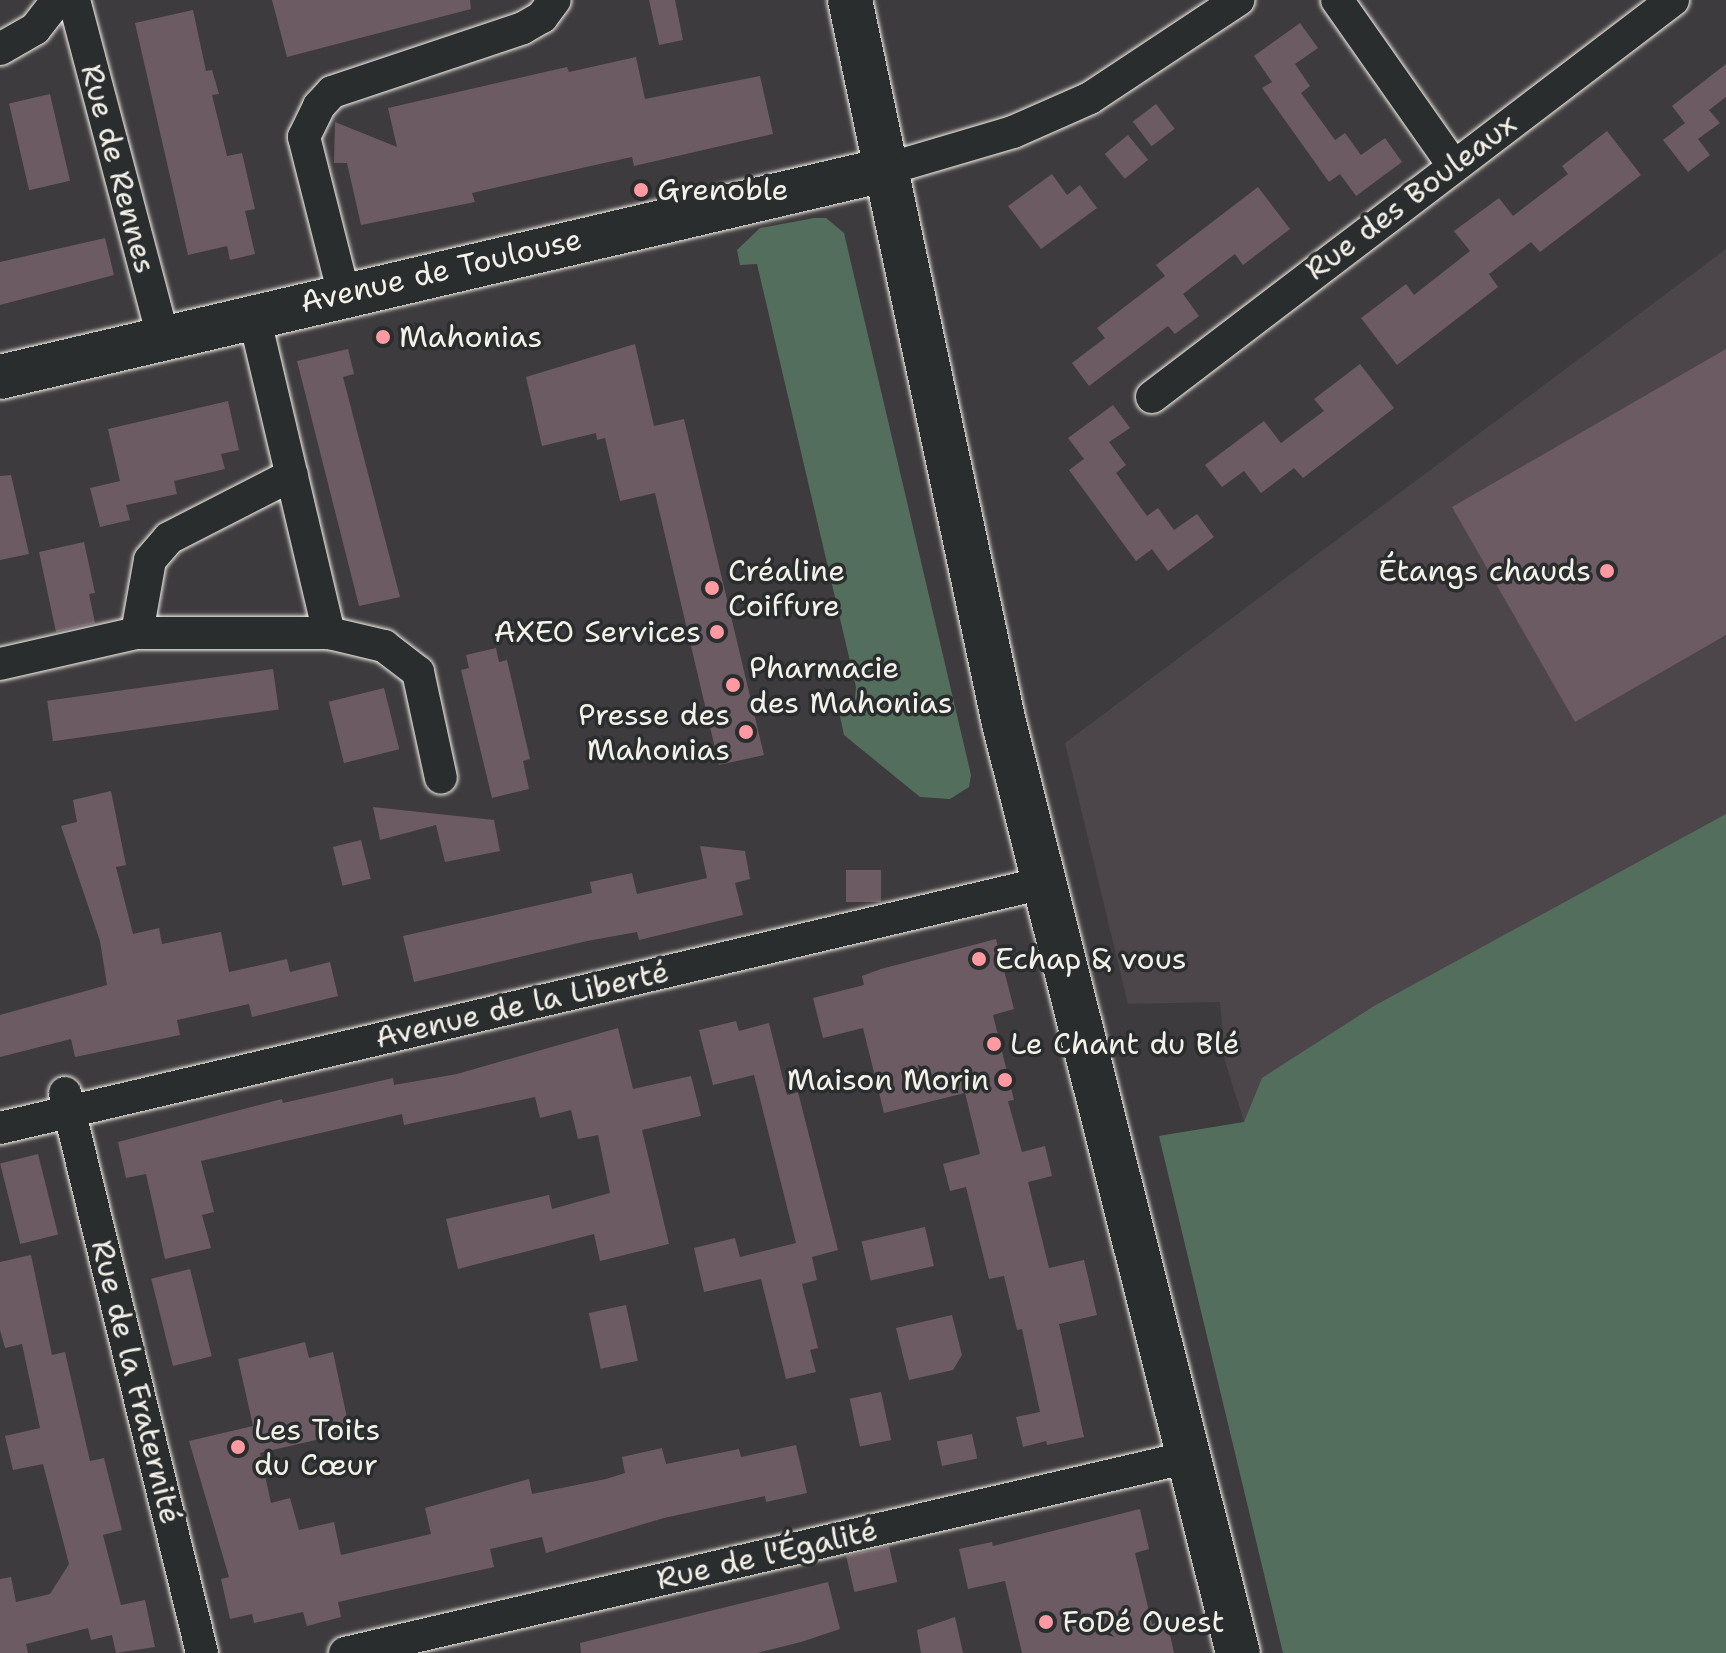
<!DOCTYPE html>
<html>
<head>
<meta charset="utf-8">
<style>
  body { margin:0 }
  #map { position:relative; width:1726px; height:1653px; overflow:hidden; background:#3e3b3e; font-family:"Shantell Sans",sans-serif }
  div>[style] { position:absolute }
  [style*='--x'] { left:calc(var(--x)*1px); top:calc(var(--y)*1px); width:calc(var(--w)*1px); rotate:calc(var(--a)*1deg) }
  .built>* { inset:0; background:#4c4549 }
  .green>* { inset:0; background:#546e5d }
  .building>* { inset:0; background:#6c5b63; transform-origin:0 0 }
  .roads { filter:drop-shadow(0 0 2px #f4f1e8) drop-shadow(0 0 2px #f4f1e8) }
  .street>* { height:32px; margin:-16px; padding:0 16px; transform-origin:16px; border-radius:16px; background:#2a2d2e }
  .secondary>* { height:44px; margin:-22px; padding:0 22px; transform-origin:22px; border-radius:22px; background:#2a2d2e }
  .dots>* { width:22px; height:22px; translate:-50% -50%; box-sizing:border-box; border:4px solid #2a2d2e; border-radius:50% }
  span { translate:-50% -50%; white-space:nowrap; text-align:center; line-height:1.15; -webkit-text-stroke:7px #2a2d2e; paint-order:stroke }
  .street-label { font-size:30px; color:#f4f1e8 }
  .poi-label { font-size:30px; color:#f4f1e8 }
  .left { translate:0 -50%; text-align:left }
  .right { translate:-100% -50%; text-align:right }
</style>
</head>
<body>
<div id="map">
  <div class="built">
    <i style="clip-path:polygon(1726px 249px,1726px 1653px,1283px 1653px,1159px 1136px,1244px 1122px,1225px 1061px,1220px 1002px,1128px 1004px,1065px 743px)"></i>
  </div>
  <div class="green">
    <i style="clip-path:polygon(814px 218px,826px 218px,844px 233px,971px 775px,969px 787px,950px 799px,920px 797px,844px 735px,838px 707px,854px 708px,856px 687px,757px 264px,740px 265px,737px 250px,760px 228px)"></i>
    <i style="clip-path:polygon(1726px 814px,1726px 1653px,1283px 1653px,1159px 1136px,1244px 1122px,1262px 1078px,1374px 1006px)"></i>
  </div>
  <div class="building">
    <i style="clip-path:polygon(272px 0,470px 0,471px 9px,287px 57px)"></i>
    <i style="clip-path:polygon(649px 0,675px 0,683px 40px,659px 45px)"></i>
    <i style="clip-path:polygon(193px 10px,206px 71px,212px 70px,219px 94px,212px 95px,227px 156px,242px 153px,255px 209px,245px 211px,255px 254px,230px 260px,227px 246px,188px 255px,135px 23px)"></i>
    <i style="clip-path:polygon(1300px 23px,1318px 48px,1295px 64px,1310px 86px,1301px 93px,1335px 140px,1345px 133px,1361px 155px,1385px 138px,1402px 162px,1356px 196px,1340px 174px,1329px 182px,1262px 88px,1272px 82px,1254px 56px)"></i>
    <i style="clip-path:polygon(636px 57px,645px 99px,760px 76px,773px 134px,634px 166px,632px 157px,604px 163px,472px 193px,475px 202px,361px 225px,347px 163px,334px 163px,335px 122px,397px 147px,388px 108px,567px 67px,569px 72px)"></i>
    <i style="clip-path:polygon(1726px 64px,1726px 97px,1709px 110px,1720px 123px,1698px 139px,1710px 155px,1688px 172px,1663px 140px,1685px 123px,1672px 106px)"></i>
    <i style="left:50px;top:94px;width:89px;height:42px;rotate:77deg"></i>
    <i style="left:1156px;top:104px;width:31px;height:29px;rotate:53deg"></i>
    <i style="clip-path:polygon(1607px 131px,1641px 175px,1540px 252px,1531px 242px,1489px 274px,1498px 287px,1397px 365px,1361px 318px,1406px 284px,1414px 295px,1470px 251px,1454px 231px,1499px 198px,1513px 216px,1568px 174px,1562px 166px)"></i>
    <i style="left:1128px;top:135px;width:32px;height:30px;rotate:51deg"></i>
    <i style="clip-path:polygon(1052px 174px,1067px 195px,1080px 185px,1097px 208px,1041px 249px,1008px 206px)"></i>
    <i style="clip-path:polygon(1258px 187px,1290px 229px,1243px 265px,1235px 254px,1183px 294px,1199px 316px,1175px 334px,1168px 326px,1089px 386px,1072px 363px,1105px 338px,1097px 328px,1165px 276px,1156px 265px)"></i>
    <i style="clip-path:polygon(105px 238px,114px 275px,0 305px,0 262px)"></i>
    <i style="clip-path:polygon(635px 344px,654px 426px,684px 419px,764px 755px,719px 765px,655px 493px,620px 501px,605px 438px,597px 440px,596px 433px,542px 446px,526px 377px)"></i>
    <i style="clip-path:polygon(348px 349px,354px 374px,343px 377px,400px 597px,359px 606px,297px 361px)"></i>
    <i style="clip-path:polygon(1726px 349px,1726px 635px,1575px 722px,1452px 507px)"></i>
    <i style="clip-path:polygon(1360px 364px,1394px 408px,1303px 478px,1294px 468px,1261px 493px,1244px 471px,1222px 487px,1205px 465px,1264px 421px,1281px 443px,1324px 411px,1314px 399px)"></i>
    <i style="clip-path:polygon(228px 401px,239px 450px,221px 454px,225px 469px,174px 481px,177px 494px,126px 505px,130px 520px,100px 527px,90px 488px,120px 481px,108px 429px)"></i>
    <i style="clip-path:polygon(1113px 405px,1130px 428px,1109px 442px,1126px 465px,1116px 473px,1147px 516px,1158px 508px,1174px 530px,1197px 514px,1214px 537px,1168px 571px,1152px 549px,1136px 561px,1069px 470px,1084px 459px,1068px 438px)"></i>
    <i style="clip-path:polygon(11px 475px,29px 554px,0 560px,0 476px)"></i>
    <i style="clip-path:polygon(84px 542px,95px 593px,89px 594px,95px 623px,56px 632px,39px 552px)"></i>
    <i style="clip-path:polygon(496px 648px,499px 662px,507px 660px,530px 759px,523px 761px,529px 789px,492px 798px,461px 670px,469px 668px,466px 655px)"></i>
    <i style="left:273px;top:669px;width:41px;height:228px;rotate:82deg"></i>
    <i style="left:384px;top:688px;width:63px;height:57px;rotate:76deg"></i>
    <i style="clip-path:polygon(111px 791px,126px 865px,116px 867px,133px 934px,159px 928px,162px 944px,221px 932px,229px 972px,287px 959px,290px 972px,330px 962px,338px 996px,252px 1017px,249px 1004px,177px 1020px,180px 1035px,75px 1057px,71px 1039px,0 1057px,0 1015px,107px 985px,100px 941px,61px 826px,77px 822px,73px 800px)"></i>
    <i style="clip-path:polygon(373px 807px,494px 820px,500px 851px,445px 862px,436px 825px,380px 840px)"></i>
    <i style="left:361px;top:840px;width:40px;height:29px;rotate:76deg"></i>
    <i style="clip-path:polygon(700px 846px,745px 851px,750px 879px,735px 883px,743px 915px,639px 940px,637px 932px,587px 941px,414px 982px,403px 936px,592px 893px,590px 882px,632px 873px,637px 894px,707px 878px)"></i>
    <i style="left:846px;top:870px;width:35px;height:32px"></i>
    <i style="clip-path:polygon(996px 939px,1014px 1009px,993px 1015px,1014px 1100px,1008px 1101px,1022px 1152px,1045px 1146px,1052px 1176px,1028px 1182px,1049px 1268px,1084px 1260px,1097px 1315px,1059px 1324px,1084px 1437px,1047px 1445px,1046px 1441px,1023px 1447px,1016px 1417px,1040px 1412px,1022px 1329px,1017px 1330px,1004px 1276px,989px 1279px,966px 1187px,950px 1191px,943px 1164px,980px 1154px,965px 1093px,884px 1113px,863px 1028px,823px 1038px,813px 998px,864px 985px,862px 976px,881px 969px)"></i>
    <i style="clip-path:polygon(736px 1021px,739px 1031px,769px 1023px,787px 1095px,798px 1092px,838px 1250px,812px 1257px,817px 1280px,802px 1284px,818px 1348px,810px 1350px,816px 1372px,786px 1379px,761px 1279px,704px 1292px,694px 1248px,735px 1238px,740px 1257px,796px 1243px,754px 1075px,713px 1085px,699px 1030px)"></i>
    <i style="clip-path:polygon(618px 1028px,633px 1089px,691px 1076px,701px 1116px,642px 1130px,669px 1244px,600px 1261px,594px 1234px,458px 1269px,446px 1219px,549px 1195px,552px 1209px,610px 1193px,598px 1135px,578px 1139px,571px 1110px,540px 1118px,535px 1097px,404px 1125px,402px 1114px,201px 1161px,214px 1212px,202px 1215px,211px 1248px,165px 1259px,146px 1174px,126px 1178px,118px 1142px,282px 1099px,283px 1103px,393px 1078px,394px 1085px,457px 1074px)"></i>
    <i style="left:38px;top:1154px;width:83px;height:39px;rotate:76deg"></i>
    <i style="left:925px;top:1227px;width:40px;height:65px;rotate:77deg"></i>
    <i style="clip-path:polygon(31px 1255px,52px 1355px,65px 1352px,90px 1461px,104px 1458px,122px 1530px,103px 1535px,121px 1605px,145px 1600px,155px 1647px,116px 1653px,112px 1635px,91px 1640px,88px 1628px,26px 1644px,28px 1653px,0 1653px,0 1579px,11px 1577px,16px 1602px,50px 1594px,69px 1564px,43px 1464px,13px 1470px,5px 1436px,40px 1428px,22px 1344px,5px 1348px,0 1330px,0 1262px)"></i>
    <i style="left:190px;top:1269px;width:90px;height:40px;rotate:76deg"></i>
    <i style="left:626px;top:1305px;width:57px;height:38px;rotate:78deg"></i>
    <i style="clip-path:polygon(952px 1315px,962px 1355px,953px 1370px,909px 1380px,896px 1328px)"></i>
    <i style="clip-path:polygon(305px 1342px,309px 1358px,333px 1352px,350px 1432px,260px 1453px,271px 1503px,290px 1498px,299px 1530px,334px 1522px,341px 1555px,431px 1534px,425px 1508px,529px 1479px,532px 1494px,606px 1479px,625px 1473px,622px 1457px,662px 1448px,666px 1464px,739px 1449px,741px 1457px,796px 1445px,807px 1493px,766px 1502px,765px 1496px,664px 1518px,546px 1553px,542px 1537px,490px 1549px,494px 1567px,338px 1602px,341px 1617px,307px 1626px,303px 1612px,254px 1623px,252px 1614px,230px 1619px,221px 1579px,229px 1577px,189px 1441px,253px 1426px,238px 1359px)"></i>
    <i style="left:881px;top:1392px;width:49px;height:32px;rotate:78deg"></i>
    <i style="left:972px;top:1434px;width:25px;height:36px;rotate:78deg"></i>
    <i style="clip-path:polygon(1140px 1509px,1149px 1549px,1135px 1553px,1152px 1624px,1167px 1620px,1174px 1653px,1022px 1653px,1005px 1581px,968px 1589px,959px 1549px,992px 1542px,993px 1546px)"></i>
    <i style="left:889px;top:1546px;width:37px;height:44px;rotate:77deg"></i>
    <i style="clip-path:polygon(828px 1582px,840px 1629px,801px 1642px,757px 1653px,581px 1653px,580px 1643px)"></i>
    <i style="clip-path:polygon(955px 1617px,963px 1653px,921px 1653px,917px 1630px)"></i>
  </div>
  <div class="roads">
    <div class="street">
      <i style="--x:74;--y:0;--w:350;--a:75.2"></i>
      <i style="--x:1337;--y:0;--w:202;--a:54.9"></i>
      <i style="--x:0;--y:49;--w:40;--a:-29.7"></i>
      <i style="--x:35;--y:29;--w:37;--a:-52"></i>
      <i style="--x:884;--y:170;--w:134;--a:-16.4"></i>
      <i style="--x:1013;--y:132;--w:84;--a:-23.8"></i>
      <i style="--x:1090;--y:98;--w:178;--a:-33.5"></i>
      <i style="--x:344;--y:295;--w:163;--a:-104.2"></i>
      <i style="--x:304;--y:137;--w:34;--a:-64"></i>
      <i style="--x:319;--y:106;--w:19;--a:-47"></i>
      <i style="--x:332;--y:92;--w:201;--a:-18.5"></i>
      <i style="--x:523;--y:28;--w:22;--a:-30"></i>
      <i style="--x:542;--y:17;--w:21;--a:-53"></i>
      <i style="--x:254;--y:316;--w:326;--a:76.7"></i>
      <i style="--x:1152;--y:397;--w:655;--a:-37.31"></i>
      <i style="--x:137;--y:633;--w:74;--a:-79.9"></i>
      <i style="--x:150;--y:560;--w:29;--a:-49"></i>
      <i style="--x:169;--y:538;--w:138;--a:-27.1"></i>
      <i style="--x:0;--y:664;--w:140;--a:-12.8"></i>
      <i style="--x:137;--y:633;--w:192;--a:0"></i>
      <i style="--x:329;--y:633;--w:57;--a:13.3"></i>
      <i style="--x:384;--y:646;--w:43;--a:37.4"></i>
      <i style="--x:418;--y:672;--w:108;--a:77.8"></i>
      <i style="--x:65;--y:1093;--w:577;--a:76.25"></i>
      <i style="--x:0;--y:1128;--w:1072;--a:-13.21"></i>
      <i style="--x:345;--y:1653;--w:866;--a:-13.07"></i>
    </div>
    <div class="secondary">
      <i style="--x:850;--y:0;--w:739;--a:77.98"></i>
      <i style="--x:1004;--y:723;--w:959;--a:75.88"></i>
      <i style="--x:0;--y:377;--w:908;--a:-13.18"></i>
    </div>
  </div>
  <div class="dots">
    <i style="left:641px;top:190px;background:#ff9aa2"></i>
    <i style="left:383px;top:337px;background:#ff9aa2"></i>
    <i style="left:1607px;top:571px;background:#ff9aa2"></i>
    <i style="left:712px;top:588px;background:#ff9aa2"></i>
    <i style="left:717px;top:632px;background:#ff9aa2"></i>
    <i style="left:733px;top:685px;background:#ff9aa2"></i>
    <i style="left:746px;top:732px;background:#ff9aa2"></i>
    <i style="left:979px;top:959px;background:#ff9aa2"></i>
    <i style="left:994px;top:1044px;background:#ff9aa2"></i>
    <i style="left:1005px;top:1080px;background:#ff9aa2"></i>
    <i style="left:238px;top:1447px;background:#ff9aa2"></i>
    <i style="left:1046px;top:1622px;background:#ff9aa2"></i>
  </div>
  <div class="street-label">
    <span style="left:118px;top:169px;rotate:75deg">Rue de Rennes</span>
    <span style="left:1411px;top:197px;rotate:-37deg">Rue des Bouleaux</span>
    <span style="left:441px;top:271px;rotate:-13deg">Avenue de Toulouse</span>
    <span style="left:522px;top:1005px;rotate:-13deg">Avenue de la Liberté</span>
    <span style="left:136px;top:1382px;rotate:76deg">Rue de la Fraternité</span>
    <span style="left:767px;top:1555px;rotate:-13deg">Rue de l'Égalité</span>
  </div>
  <div class="poi-label">
    <span class="left" style="left:657px;top:190px">Grenoble</span>
    <span class="left" style="left:399px;top:337px">Mahonias</span>
    <span class="left" style="left:728px;top:588px">Créaline<br>Coiffure</span>
    <span class="right" style="left:1591px;top:571px">Étangs chauds</span>
    <span class="right" style="left:701px;top:632px">AXEO Services</span>
    <span class="left" style="left:749px;top:685px">Pharmacie<br>des Mahonias</span>
    <span class="right" style="left:730px;top:732px">Presse des<br>Mahonias</span>
    <span class="left" style="left:995px;top:959px">Echap &amp; vous</span>
    <span class="left" style="left:1010px;top:1044px">Le Chant du Blé</span>
    <span class="right" style="left:989px;top:1080px">Maison Morin</span>
    <span class="left" style="left:254px;top:1447px">Les Toits<br>du Cœur</span>
    <span class="left" style="left:1062px;top:1622px">FoDé Ouest</span>
  </div>
</div>
</body>
</html>
